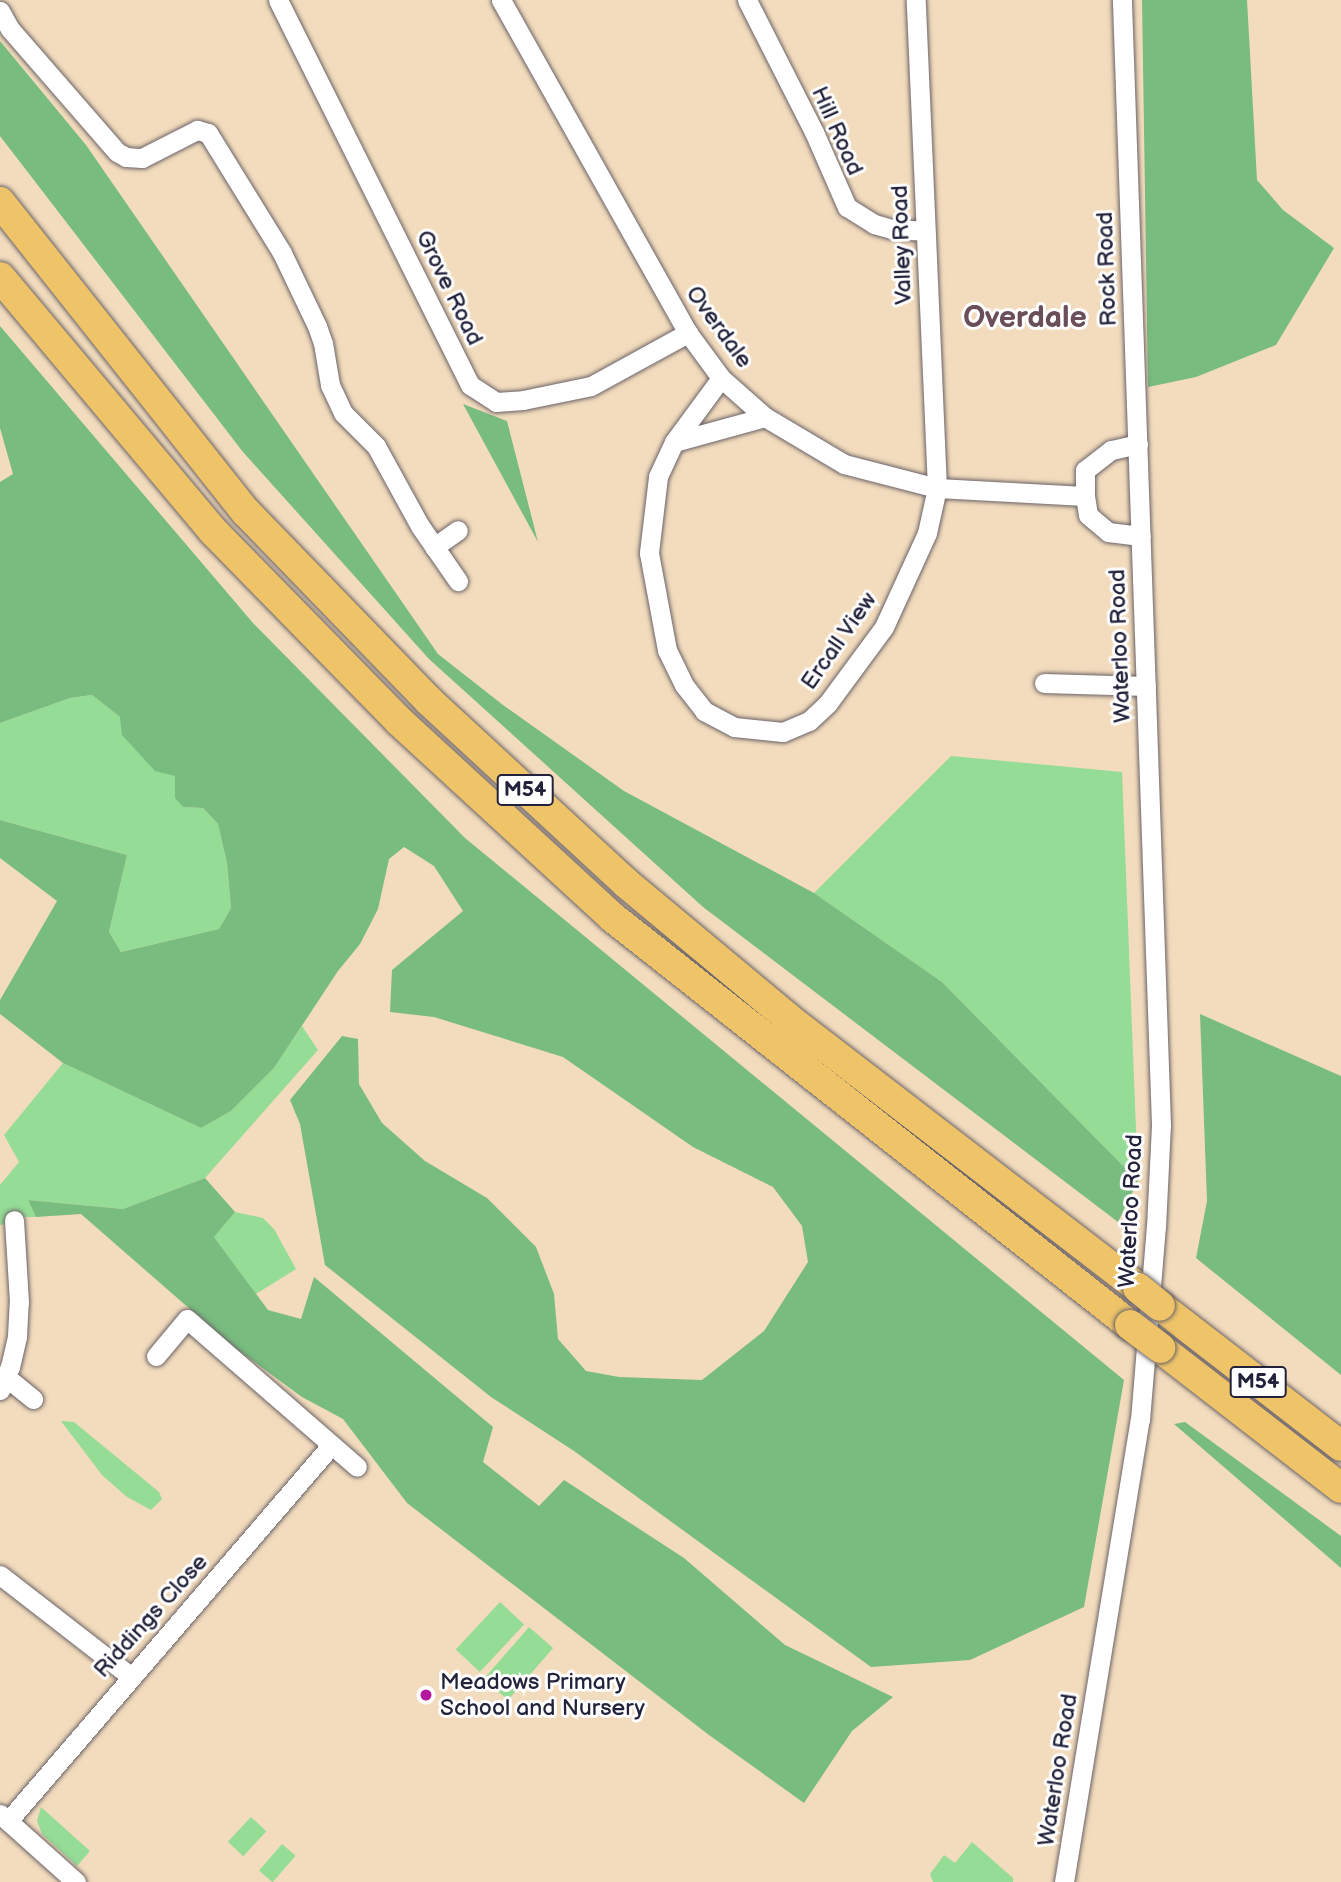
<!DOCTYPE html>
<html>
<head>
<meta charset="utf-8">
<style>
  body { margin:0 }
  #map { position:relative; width:1341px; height:1882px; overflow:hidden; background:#f3dcbd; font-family:"Balsamiq Sans",sans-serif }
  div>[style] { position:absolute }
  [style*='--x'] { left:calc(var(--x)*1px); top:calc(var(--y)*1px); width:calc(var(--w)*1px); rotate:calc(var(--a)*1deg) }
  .green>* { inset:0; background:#95dc96; transform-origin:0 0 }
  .forest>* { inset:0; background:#78bc7f }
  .roads { filter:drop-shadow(0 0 2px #6b6368) drop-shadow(0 0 2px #6b6368) }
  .minor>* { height:19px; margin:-9.5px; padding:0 9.5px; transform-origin:9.5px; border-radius:9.5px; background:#fff }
  .highway>* { height:30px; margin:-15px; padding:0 15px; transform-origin:15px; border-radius:15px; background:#efc469 }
  .bridges { filter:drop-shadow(0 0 2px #6b6368) drop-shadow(0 0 2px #6b6368) }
  .highway-bridge>* { height:30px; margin:-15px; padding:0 15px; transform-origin:15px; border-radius:15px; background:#efc469 }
  .dots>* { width:19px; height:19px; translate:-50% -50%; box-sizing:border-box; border:4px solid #fff; border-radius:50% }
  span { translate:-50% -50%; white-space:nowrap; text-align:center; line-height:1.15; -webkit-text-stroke:6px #fff; paint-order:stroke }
  .shield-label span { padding:2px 5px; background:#fff; border:2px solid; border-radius:5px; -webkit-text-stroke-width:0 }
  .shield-label { font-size:21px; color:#22223b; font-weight:700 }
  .street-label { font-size:23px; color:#22223b }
  .poi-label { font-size:23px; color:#22223b }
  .left { translate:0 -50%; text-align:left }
  .district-label { font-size:30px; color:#6a4e5a; font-weight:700 }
</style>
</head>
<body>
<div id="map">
  <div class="green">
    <i style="clip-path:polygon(92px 695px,120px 717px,175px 776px,175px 798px,184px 807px,203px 808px,218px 824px,227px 863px,231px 908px,219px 929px,121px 952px,109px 932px,127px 855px,0 820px,0 723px,70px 698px)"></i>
    <i style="clip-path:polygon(951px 756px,1122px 772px,1138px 1181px,942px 982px,814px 893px)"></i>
    <i style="clip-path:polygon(302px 1026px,318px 1050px,205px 1178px,123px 1209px,28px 1200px,36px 1217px,5px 1217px,5px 1224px,0 1225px,0 1185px,19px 1162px,4px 1135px,63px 1063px,201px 1128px,231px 1111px,274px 1068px)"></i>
    <i style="clip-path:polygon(235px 1212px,263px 1218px,274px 1229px,296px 1269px,256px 1294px,214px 1237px,211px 1240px)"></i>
    <i style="clip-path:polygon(61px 1421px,74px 1422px,159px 1492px,162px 1499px,151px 1510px,127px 1497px,102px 1475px)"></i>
    <i style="left:500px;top:1602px;width:33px;height:65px;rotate:43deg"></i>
    <i style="left:529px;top:1627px;width:32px;height:69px;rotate:41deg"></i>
    <i style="clip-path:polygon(41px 1807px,90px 1851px,77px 1866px,42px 1834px,37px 1821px)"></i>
    <i style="left:251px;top:1817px;width:21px;height:34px;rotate:43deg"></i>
    <i style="clip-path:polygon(972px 1842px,1013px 1878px,1013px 1882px,933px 1882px,930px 1874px,944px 1855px,955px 1863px)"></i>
    <i style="left:282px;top:1844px;width:18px;height:35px;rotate:41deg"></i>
  </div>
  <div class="forest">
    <i style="clip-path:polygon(1142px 0,1247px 0,1257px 180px,1283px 210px,1334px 248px,1276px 345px,1196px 377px,1148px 387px)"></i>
    <i style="clip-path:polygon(0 41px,86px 145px,438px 654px,503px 705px,624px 791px,814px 893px,942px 982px,1138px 1181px,1118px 1222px,703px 907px,429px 659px,243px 452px,0 136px)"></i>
    <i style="clip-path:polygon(0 326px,253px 623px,465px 838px,1124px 1380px,1084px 1607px,970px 1660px,871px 1667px,574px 1451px,491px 1397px,325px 1265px,300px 1124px,290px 1100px,342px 1036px,358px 1039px,359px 1084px,382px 1123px,425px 1161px,487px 1198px,536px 1247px,554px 1294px,558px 1339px,586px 1371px,619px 1377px,702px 1380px,764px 1331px,808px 1262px,802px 1226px,773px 1187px,693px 1147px,563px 1057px,434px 1017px,390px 1012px,392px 970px,463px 911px,434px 866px,404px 847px,389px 859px,378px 909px,360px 944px,338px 971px,274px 1068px,231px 1111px,201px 1128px,63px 1063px,0 1014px,0 1000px,57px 901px,0 858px,0 820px,127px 855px,109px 932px,121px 952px,219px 929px,231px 908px,227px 863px,218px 824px,203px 808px,183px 807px,175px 798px,175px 776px,155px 771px,122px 735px,120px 717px,92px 695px,70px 698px,0 723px,0 482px,13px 474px,0 428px)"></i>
    <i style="clip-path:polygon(463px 404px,507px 421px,538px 542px)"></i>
    <i style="clip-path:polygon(1200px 1014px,1341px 1076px,1341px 1375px,1196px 1258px,1207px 1201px)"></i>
    <i style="clip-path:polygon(205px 1178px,235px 1212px,214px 1237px,268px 1310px,301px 1319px,314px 1277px,493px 1427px,483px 1462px,539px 1506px,564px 1480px,684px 1558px,785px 1645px,893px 1697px,852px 1731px,804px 1803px,709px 1735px,407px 1503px,343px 1419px,302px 1397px,230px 1344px,81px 1214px,36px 1217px,28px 1200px,123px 1209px)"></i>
    <i style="clip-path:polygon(1185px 1422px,1341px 1536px,1341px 1568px,1174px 1424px)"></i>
  </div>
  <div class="roads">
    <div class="minor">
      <i style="--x:278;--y:0;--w:430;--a:63.5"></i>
      <i style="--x:470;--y:385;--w:31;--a:33"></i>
      <i style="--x:496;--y:402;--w:27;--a:-4"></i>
      <i style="--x:523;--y:400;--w:69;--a:-11.6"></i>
      <i style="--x:591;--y:386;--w:111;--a:-28.7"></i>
      <i style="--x:501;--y:0;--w:382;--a:60.7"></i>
      <i style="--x:688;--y:333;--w:56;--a:53.7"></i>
      <i style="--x:721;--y:378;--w:59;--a:41.6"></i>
      <i style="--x:765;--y:417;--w:92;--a:30.7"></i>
      <i style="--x:844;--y:464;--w:96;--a:14.5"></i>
      <i style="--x:937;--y:488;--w:148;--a:3.1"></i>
      <i style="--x:747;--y:0;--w:148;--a:63.1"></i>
      <i style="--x:814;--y:132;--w:82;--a:66.3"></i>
      <i style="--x:847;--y:207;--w:32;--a:32"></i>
      <i style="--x:874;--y:224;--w:18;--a:16"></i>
      <i style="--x:891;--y:229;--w:34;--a:3"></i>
      <i style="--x:0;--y:11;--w:21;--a:61"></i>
      <i style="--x:10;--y:29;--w:163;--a:49"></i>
      <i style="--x:117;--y:152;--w:10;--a:29"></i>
      <i style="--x:126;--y:157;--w:16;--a:4"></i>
      <i style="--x:142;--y:158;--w:62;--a:-27"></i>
      <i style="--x:197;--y:130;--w:11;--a:15"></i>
      <i style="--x:208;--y:133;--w:141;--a:58.3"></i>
      <i style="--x:282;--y:253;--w:81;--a:64.4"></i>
      <i style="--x:317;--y:326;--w:18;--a:71"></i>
      <i style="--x:323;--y:343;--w:43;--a:80.5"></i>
      <i style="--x:330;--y:385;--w:31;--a:65"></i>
      <i style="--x:343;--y:413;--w:47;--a:45"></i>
      <i style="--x:376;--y:446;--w:91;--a:61.2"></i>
      <i style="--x:420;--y:526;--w:67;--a:55.4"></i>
      <i style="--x:721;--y:378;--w:79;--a:126.3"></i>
      <i style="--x:674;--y:442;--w:38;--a:115"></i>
      <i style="--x:658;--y:477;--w:77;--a:96.8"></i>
      <i style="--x:649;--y:553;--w:99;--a:79.5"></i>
      <i style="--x:667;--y:650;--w:39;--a:64"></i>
      <i style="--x:684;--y:685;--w:33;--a:52"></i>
      <i style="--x:704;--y:711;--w:34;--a:28"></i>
      <i style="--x:734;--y:727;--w:49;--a:5.8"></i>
      <i style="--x:783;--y:732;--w:28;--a:-23"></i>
      <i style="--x:809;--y:721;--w:26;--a:-43"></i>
      <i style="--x:828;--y:703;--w:94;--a:-53.6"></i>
      <i style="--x:884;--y:627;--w:103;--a:-65.4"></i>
      <i style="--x:927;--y:533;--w:46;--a:-77.5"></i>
      <i style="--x:937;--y:488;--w:488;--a:-92.5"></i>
      <i style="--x:674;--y:442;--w:94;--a:-15.4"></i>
      <i style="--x:1138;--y:444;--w:28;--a:167"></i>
      <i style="--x:1111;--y:450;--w:33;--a:142"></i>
      <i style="--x:1085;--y:470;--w:26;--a:90"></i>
      <i style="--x:1085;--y:496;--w:19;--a:81"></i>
      <i style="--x:1088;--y:515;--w:26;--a:40"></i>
      <i style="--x:1108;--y:532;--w:33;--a:7"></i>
      <i style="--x:434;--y:547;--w:29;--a:-35"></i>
      <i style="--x:1044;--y:683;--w:102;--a:1.7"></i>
      <i style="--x:156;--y:1356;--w:48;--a:-50"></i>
      <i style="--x:187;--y:1319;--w:225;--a:41"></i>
      <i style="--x:6;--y:1377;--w:35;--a:39"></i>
      <i style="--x:0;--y:1390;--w:25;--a:-67"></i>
      <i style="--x:10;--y:1367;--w:32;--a:-77"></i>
      <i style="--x:17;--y:1336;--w:34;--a:-87"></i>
      <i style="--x:19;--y:1302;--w:82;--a:-93.5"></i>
      <i style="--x:0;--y:1575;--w:165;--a:37.8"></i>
      <i style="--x:0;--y:1814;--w:102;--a:41.8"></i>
      <i style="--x:8;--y:1821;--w:496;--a:-49.3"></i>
      <i style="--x:1064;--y:1882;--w:468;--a:-80.7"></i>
      <i style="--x:1140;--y:1420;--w:194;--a:-85.3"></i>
      <i style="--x:1156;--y:1227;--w:102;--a:-87.2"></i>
      <i style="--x:1161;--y:1125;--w:1126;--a:-91.99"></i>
    </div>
    <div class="highway">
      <i style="--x:0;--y:202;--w:396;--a:51.6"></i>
      <i style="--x:246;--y:512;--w:263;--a:45.9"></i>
      <i style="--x:429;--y:701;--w:268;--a:42.7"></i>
      <i style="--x:626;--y:883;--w:212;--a:39.8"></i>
      <i style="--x:789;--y:1019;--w:441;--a:37.6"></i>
      <i style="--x:0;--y:277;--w:331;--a:50"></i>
      <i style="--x:213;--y:531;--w:266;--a:45.6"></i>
      <i style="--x:399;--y:721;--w:289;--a:42.6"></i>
      <i style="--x:612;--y:917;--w:659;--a:38.23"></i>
      <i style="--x:1160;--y:1306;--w:229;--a:37.7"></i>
      <i style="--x:1160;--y:1348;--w:229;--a:37.7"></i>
    </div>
  </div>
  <div class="bridges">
    <div class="highway-bridge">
      <i style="--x:1138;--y:1288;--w:28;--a:39"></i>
      <i style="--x:1130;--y:1325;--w:38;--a:37"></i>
    </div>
  </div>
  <div class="dots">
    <i style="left:426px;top:1695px;background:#b5179e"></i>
  </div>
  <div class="shield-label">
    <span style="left:525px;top:790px">M54</span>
    <span style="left:1258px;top:1382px">M54</span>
  </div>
  <div class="street-label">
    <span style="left:837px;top:131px;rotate:66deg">Hill Road</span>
    <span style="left:902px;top:245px;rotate:-92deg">Valley Road</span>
    <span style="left:1107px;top:269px;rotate:-92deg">Rock Road</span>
    <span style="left:449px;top:288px;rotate:64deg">Grove Road</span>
    <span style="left:719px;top:327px;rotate:54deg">Overdale</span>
    <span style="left:839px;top:641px;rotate:-55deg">Ercall View</span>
    <span style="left:1120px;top:646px;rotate:-92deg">Waterloo Road</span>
    <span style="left:1131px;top:1211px;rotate:-87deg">Waterloo Road</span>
    <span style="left:151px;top:1616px;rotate:-48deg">Riddings Close</span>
    <span style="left:1058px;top:1770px;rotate:-81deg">Waterloo Road</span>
  </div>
  <div class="poi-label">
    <span class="left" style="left:440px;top:1695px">Meadows Primary<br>School and Nursery</span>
  </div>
  <div class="district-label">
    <span style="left:1025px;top:318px">Overdale</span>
  </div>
</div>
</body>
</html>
